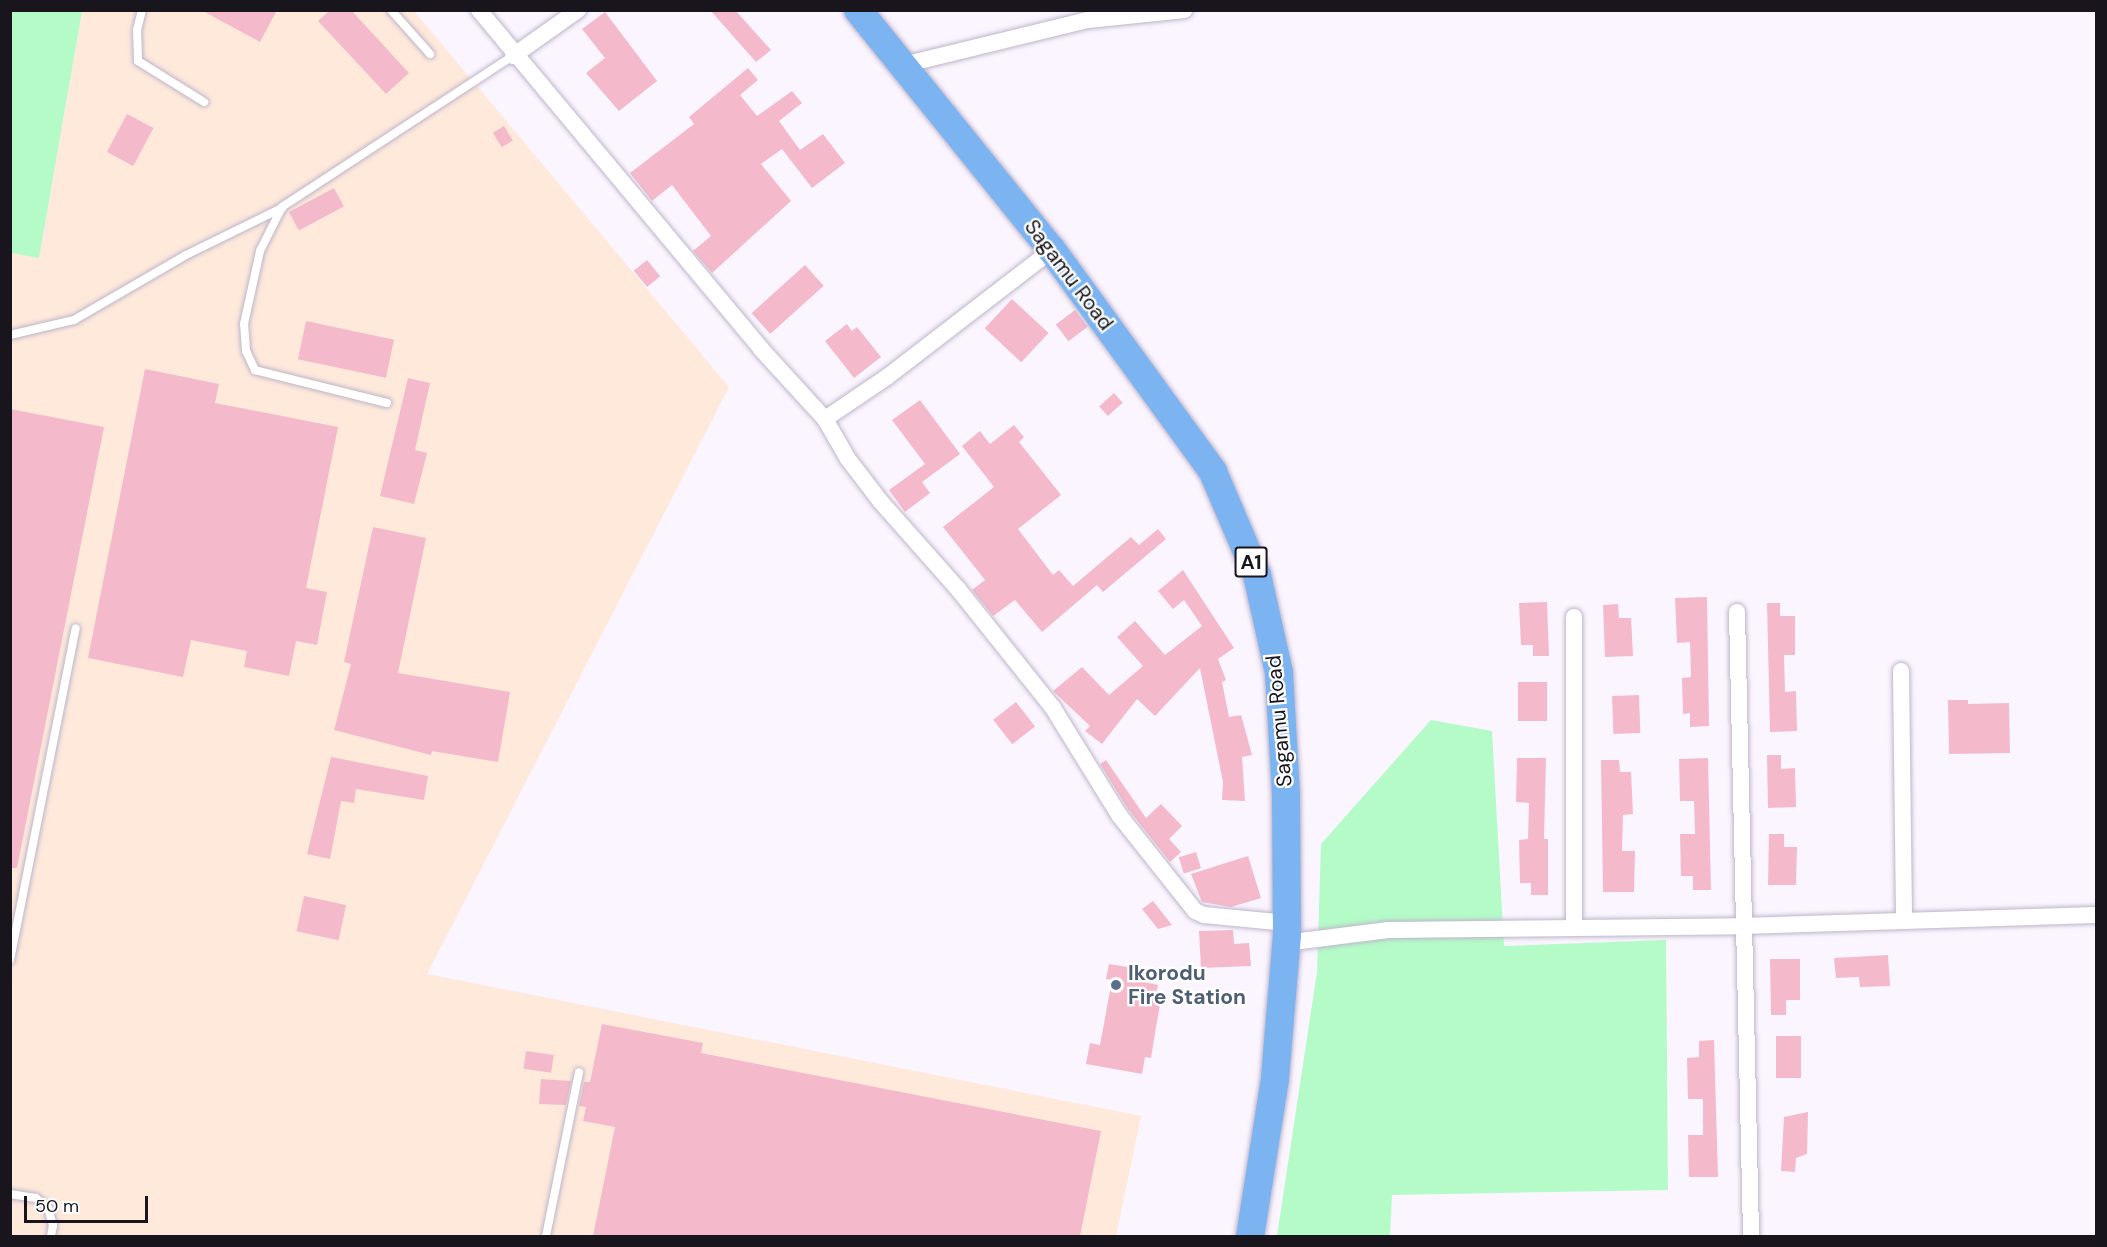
<!DOCTYPE html>
<html>
<head>
<meta charset="utf-8">
<style>
  body { margin:0 }
  #map { position:relative; width:2107px; height:1247px; overflow:hidden; background:#faf5fe; font-family:"DM Sans",sans-serif }
  div>[style] { position:absolute }
  [style*='--x'] { left:calc(var(--x)*1px); top:calc(var(--y)*1px); width:calc(var(--w)*1px); rotate:calc(var(--a)*1deg) }
  .industrial>* { inset:0; background:#fee9db }
  .green>* { inset:0; background:#b4fbc8 }
  .building>* { inset:0; background:#f4bacb; transform-origin:0 0 }
  .roads { filter:drop-shadow(0 0 2px #bfb5ca) drop-shadow(0 0 2px #bfb5ca) }
  .service>* { height:8px; margin:-4px; padding:0 4px; transform-origin:4px; border-radius:4px; background:#fff }
  .minor>* { height:16px; margin:-8px; padding:0 8px; transform-origin:8px; border-radius:8px; background:#fff }
  .trunk>* { height:28px; margin:-14px; padding:0 14px; transform-origin:14px; border-radius:14px; background:#7cb4f2 }
  .dots>* { width:16px; height:16px; translate:-50% -50%; box-sizing:border-box; border:3px solid #fff; border-radius:50% }
  span { translate:-50% -50%; white-space:nowrap; text-align:center; line-height:1.15; -webkit-text-stroke:4.5px #fff; paint-order:stroke }
  .shield-label span { padding:2px 4px; background:#fff; border:2px solid; border-radius:4px; -webkit-text-stroke-width:0 }
  .shield-label { font-size:20px; color:#18151c; font-weight:700 }
  .street-label { font-size:21px; color:#18151c }
  .service-label { font-size:21px; color:#4e5e75; font-weight:700 }
  .left { translate:0 -50%; text-align:left }
  .frame { position:absolute; inset:0; border:12px solid #18151c; pointer-events:none }
  .scale { position:absolute; left:24px; top:1196px; width:124px; height:27px; box-sizing:border-box; border:3px solid #18151c; border-top:0; padding-left:8px; font-size:18px; line-height:21px; white-space:nowrap; color:#18151c; -webkit-text-stroke:4px #fff; paint-order:stroke }
</style>
</head>
<body>
<div id="map">
  <div class="industrial">
    <i style="clip-path:polygon(82px 11px,414px 11px,729px 387px,427px 974px,1141px 1116px,1116px 1236px,11px 1236px,10px 253px,39px 257px)"></i>
  </div>
  <div class="green">
    <i style="clip-path:polygon(10px 11px,82px 11px,39px 258px,11px 253px)"></i>
    <i style="clip-path:polygon(1431px 720px,1492px 731px,1504px 946px,1666px 940px,1668px 1190px,1392px 1195px,1390px 1236px,1277px 1236px,1317px 972px,1321px 844px)"></i>
  </div>
  <div class="building">
    <i style="clip-path:polygon(201px 10px,277px 10px,260px 42px)"></i>
    <i style="clip-path:polygon(330px 10px,351px 10px,409px 73px,386px 94px,318px 21px)"></i>
    <i style="clip-path:polygon(710px 10px,735px 10px,771px 50px,756px 62px)"></i>
    <i style="clip-path:polygon(605px 12px,657px 81px,619px 111px,586px 73px,605px 58px,582px 29px)"></i>
    <i style="clip-path:polygon(748px 68px,758px 80px,740px 95px,757px 116px,792px 91px,802px 103px,779px 121px,800px 150px,823px 134px,845px 163px,812px 188px,782px 149px,761px 164px,791px 201px,712px 273px,693px 251px,711px 236px,672px 185px,652px 201px,630px 173px,694px 124px,689px 117px)"></i>
    <i style="left:127px;top:114px;width:30px;height:43px;rotate:28deg"></i>
    <i style="left:504px;top:126px;width:17px;height:13px;rotate:59deg"></i>
    <i style="left:334px;top:188px;width:21px;height:51px;rotate:62deg"></i>
    <i style="left:647px;top:260px;width:21px;height:17px;rotate:51deg"></i>
    <i style="left:805px;top:265px;width:28px;height:72px;rotate:48deg"></i>
    <i style="left:1012px;top:299px;width:50px;height:40px;rotate:43deg"></i>
    <i style="left:1075px;top:310px;width:21px;height:24px;rotate:53deg"></i>
    <i style="left:306px;top:321px;width:90px;height:39px;rotate:12deg"></i>
    <i style="clip-path:polygon(847px 324px,852px 331px,857px 327px,881px 357px,854px 378px,825px 341px)"></i>
    <i style="clip-path:polygon(145px 369px,219px 384px,215px 403px,338px 427px,306px 588px,327px 592px,317px 645px,296px 641px,289px 676px,244px 667px,247px 651px,191px 640px,183px 677px,88px 658px)"></i>
    <i style="clip-path:polygon(408px 378px,430px 383px,415px 450px,427px 453px,414px 504px,380px 496px)"></i>
    <i style="left:1114px;top:393px;width:13px;height:20px;rotate:48deg"></i>
    <i style="clip-path:polygon(920px 400px,960px 454px,922px 482px,930px 493px,905px 512px,889px 490px,925px 464px,892px 420px)"></i>
    <i style="clip-path:polygon(10px 409px,104px 427px,17px 868px,10px 868px)"></i>
    <i style="clip-path:polygon(1014px 425px,1024px 437px,1019px 442px,1061px 495px,1018px 529px,1053px 575px,1059px 570px,1073px 586px,1131px 537px,1139px 545px,1158px 529px,1166px 539px,1103px 592px,1097px 585px,1042px 632px,1015px 600px,993px 616px,972px 590px,985px 580px,943px 527px,994px 487px,962px 446px,980px 431px,990px 444px)"></i>
    <i style="clip-path:polygon(373px 527px,426px 538px,398px 673px,510px 692px,498px 762px,432px 751px,431px 755px,334px 730px,351px 664px,344px 662px)"></i>
    <i style="clip-path:polygon(1183px 570px,1234px 648px,1218px 659px,1226px 680px,1222px 682px,1229px 717px,1241px 715px,1252px 755px,1242px 757px,1245px 801px,1222px 800px,1223px 782px,1200px 668px,1155px 716px,1137px 699px,1102px 744px,1085px 731px,1090px 726px,1053px 691px,1082px 667px,1109px 695px,1143px 666px,1117px 637px,1135px 621px,1165px 655px,1202px 626px,1184px 600px,1173px 609px,1158px 591px)"></i>
    <i style="clip-path:polygon(1707px 597px,1709px 726px,1690px 727px,1690px 713px,1683px 714px,1682px 678px,1691px 677px,1690px 642px,1677px 643px,1675px 598px)"></i>
    <i style="clip-path:polygon(1547px 602px,1549px 656px,1533px 656px,1533px 645px,1521px 645px,1519px 603px)"></i>
    <i style="clip-path:polygon(1767px 603px,1780px 603px,1780px 616px,1795px 616px,1795px 655px,1784px 655px,1785px 692px,1796px 691px,1797px 731px,1770px 732px)"></i>
    <i style="clip-path:polygon(1618px 604px,1619px 618px,1631px 618px,1633px 656px,1605px 657px,1603px 605px)"></i>
    <i style="left:1518px;top:682px;width:29px;height:39px"></i>
    <i style="left:1639px;top:695px;width:38px;height:27px;rotate:88deg"></i>
    <i style="clip-path:polygon(1948px 700px,1968px 700px,1968px 704px,2009px 703px,2010px 753px,1949px 754px)"></i>
    <i style="left:1016px;top:702px;width:31px;height:29px;rotate:52deg"></i>
    <i style="clip-path:polygon(1767px 755px,1781px 755px,1781px 769px,1795px 768px,1796px 807px,1768px 808px)"></i>
    <i style="clip-path:polygon(331px 757px,428px 776px,424px 800px,356px 789px,354px 803px,341px 801px,330px 859px,307px 854px)"></i>
    <i style="clip-path:polygon(1517px 758px,1546px 758px,1544px 839px,1548px 839px,1548px 895px,1531px 895px,1531px 883px,1520px 883px,1519px 840px,1528px 839px,1529px 803px,1516px 802px)"></i>
    <i style="clip-path:polygon(1708px 758px,1711px 890px,1693px 890px,1693px 876px,1681px 876px,1680px 834px,1695px 834px,1694px 801px,1680px 801px,1679px 759px)"></i>
    <i style="clip-path:polygon(1106px 760px,1146px 818px,1161px 804px,1182px 826px,1169px 839px,1181px 852px,1170px 862px,1128px 809px,1100px 764px)"></i>
    <i style="clip-path:polygon(1601px 760px,1619px 760px,1620px 772px,1631px 772px,1633px 814px,1623px 815px,1622px 851px,1635px 851px,1634px 892px,1603px 892px)"></i>
    <i style="clip-path:polygon(1769px 834px,1784px 834px,1784px 847px,1797px 847px,1796px 885px,1768px 885px)"></i>
    <i style="left:1196px;top:852px;width:17px;height:18px;rotate:73deg"></i>
    <i style="clip-path:polygon(1248px 856px,1261px 898px,1231px 907px,1202px 902px,1191px 874px)"></i>
    <i style="left:304px;top:896px;width:43px;height:36px;rotate:12deg"></i>
    <i style="clip-path:polygon(1153px 901px,1172px 925px,1158px 929px,1142px 909px)"></i>
    <i style="clip-path:polygon(1233px 930px,1234px 944px,1249px 943px,1251px 966px,1201px 968px,1199px 931px)"></i>
    <i style="clip-path:polygon(1888px 955px,1890px 986px,1860px 987px,1859px 977px,1836px 978px,1834px 958px)"></i>
    <i style="clip-path:polygon(1770px 959px,1800px 959px,1800px 1000px,1786px 1000px,1786px 1015px,1771px 1015px)"></i>
    <i style="clip-path:polygon(1109px 964px,1146px 970px,1144px 982px,1158px 985px,1155px 998px,1161px 999px,1156px 1027px,1151px 1058px,1145px 1057px,1142px 1074px,1086px 1064px,1090px 1043px,1100px 1045px,1112px 980px,1106px 979px)"></i>
    <i style="clip-path:polygon(602px 1024px,703px 1043px,701px 1053px,1101px 1131px,1080px 1236px,593px 1236px,615px 1127px,583px 1121px,586px 1107px,579px 1106px,584px 1082px,590px 1082px)"></i>
    <i style="left:1801px;top:1036px;width:42px;height:25px;rotate:90deg"></i>
    <i style="clip-path:polygon(1714px 1040px,1718px 1177px,1689px 1177px,1688px 1135px,1703px 1135px,1703px 1099px,1688px 1099px,1687px 1058px,1699px 1057px,1699px 1041px)"></i>
    <i style="left:526px;top:1051px;width:28px;height:18px;rotate:8deg"></i>
    <i style="clip-path:polygon(541px 1079px,571px 1081px,566px 1105px,539px 1104px)"></i>
    <i style="clip-path:polygon(1808px 1112px,1807px 1154px,1796px 1158px,1795px 1172px,1781px 1171px,1784px 1117px)"></i>
  </div>
  <div class="roads">
    <div class="service">
      <i style="--x:142;--y:10;--w:21;--a:104"></i>
      <i style="--x:137;--y:30;--w:31;--a:88"></i>
      <i style="--x:138;--y:61;--w:78;--a:31.8"></i>
      <i style="--x:391;--y:10;--w:59;--a:48.4"></i>
      <i style="--x:10;--y:335;--w:66;--a:-13.2"></i>
      <i style="--x:74;--y:320;--w:129;--a:-30.1"></i>
      <i style="--x:186;--y:255;--w:107;--a:-26.1"></i>
      <i style="--x:387;--y:403;--w:136;--a:-166"></i>
      <i style="--x:255;--y:370;--w:21;--a:-115"></i>
      <i style="--x:246;--y:351;--w:27;--a:-94"></i>
      <i style="--x:244;--y:324;--w:75;--a:-77.6"></i>
      <i style="--x:260;--y:251;--w:49;--a:-63.4"></i>
      <i style="--x:282;--y:207;--w:276;--a:-33.2"></i>
      <i style="--x:10;--y:960;--w:338;--a:-78.8"></i>
      <i style="--x:10;--y:1194;--w:26;--a:9"></i>
      <i style="--x:36;--y:1198;--w:16;--a:40"></i>
      <i style="--x:48;--y:1208;--w:18;--a:74"></i>
      <i style="--x:53;--y:1225;--w:11;--a:100"></i>
      <i style="--x:546;--y:1236;--w:167;--a:-78.6"></i>
    </div>
    <div class="minor">
      <i style="--x:479;--y:10;--w:441;--a:50.2"></i>
      <i style="--x:761;--y:349;--w:95;--a:47.6"></i>
      <i style="--x:825;--y:419;--w:46;--a:60.1"></i>
      <i style="--x:848;--y:459;--w:54;--a:52.5"></i>
      <i style="--x:881;--y:502;--w:116;--a:48.5"></i>
      <i style="--x:958;--y:589;--w:152;--a:51.4"></i>
      <i style="--x:1053;--y:708;--w:126;--a:58.3"></i>
      <i style="--x:1119;--y:815;--w:122;--a:51.6"></i>
      <i style="--x:1195;--y:911;--w:10;--a:24"></i>
      <i style="--x:1204;--y:915;--w:83;--a:5.5"></i>
      <i style="--x:513;--y:56;--w:80;--a:-35.3"></i>
      <i style="--x:903;--y:65;--w:190;--a:-13.7"></i>
      <i style="--x:1088;--y:20;--w:97;--a:-5.9"></i>
      <i style="--x:825;--y:419;--w:75;--a:-34.1"></i>
      <i style="--x:887;--y:377;--w:208;--a:-37.6"></i>
      <i style="--x:1737;--y:612;--w:624;--a:88.71"></i>
      <i style="--x:1574;--y:617;--w:310;--a:90"></i>
      <i style="--x:1901;--y:671;--w:250;--a:89.3"></i>
      <i style="--x:1285;--y:943;--w:104;--a:-7.2"></i>
      <i style="--x:1388;--y:930;--w:354;--a:-0.6"></i>
      <i style="--x:1742;--y:926;--w:354;--a:-1.8"></i>
    </div>
    <div class="trunk">
      <i style="--x:858;--y:10;--w:309;--a:51.1"></i>
      <i style="--x:1052;--y:250;--w:274;--a:54"></i>
      <i style="--x:1213;--y:472;--w:112;--a:66.9"></i>
      <i style="--x:1257;--y:575;--w:100;--a:77.3"></i>
      <i style="--x:1279;--y:673;--w:123;--a:86.7"></i>
      <i style="--x:1286;--y:796;--w:139;--a:89.6"></i>
      <i style="--x:1287;--y:935;--w:144;--a:94.8"></i>
      <i style="--x:1275;--y:1079;--w:159;--a:99"></i>
    </div>
  </div>
  <div class="dots">
    <i style="left:1116px;top:985px;background:#5c6f8a"></i>
  </div>
  <div class="shield-label">
    <span style="left:1251px;top:562px">A1</span>
  </div>
  <div class="street-label">
    <span style="left:1069px;top:275px;rotate:53deg">Sagamu Road</span>
    <span style="left:1279px;top:721px;rotate:-95deg">Sagamu Road</span>
  </div>
  <div class="service-label">
    <span class="left" style="left:1128px;top:985px">Ikorodu<br>Fire Station</span>
  </div>
  <div class="frame"></div>
  <div class="scale">50 m</div>
</div>
</body>
</html>
